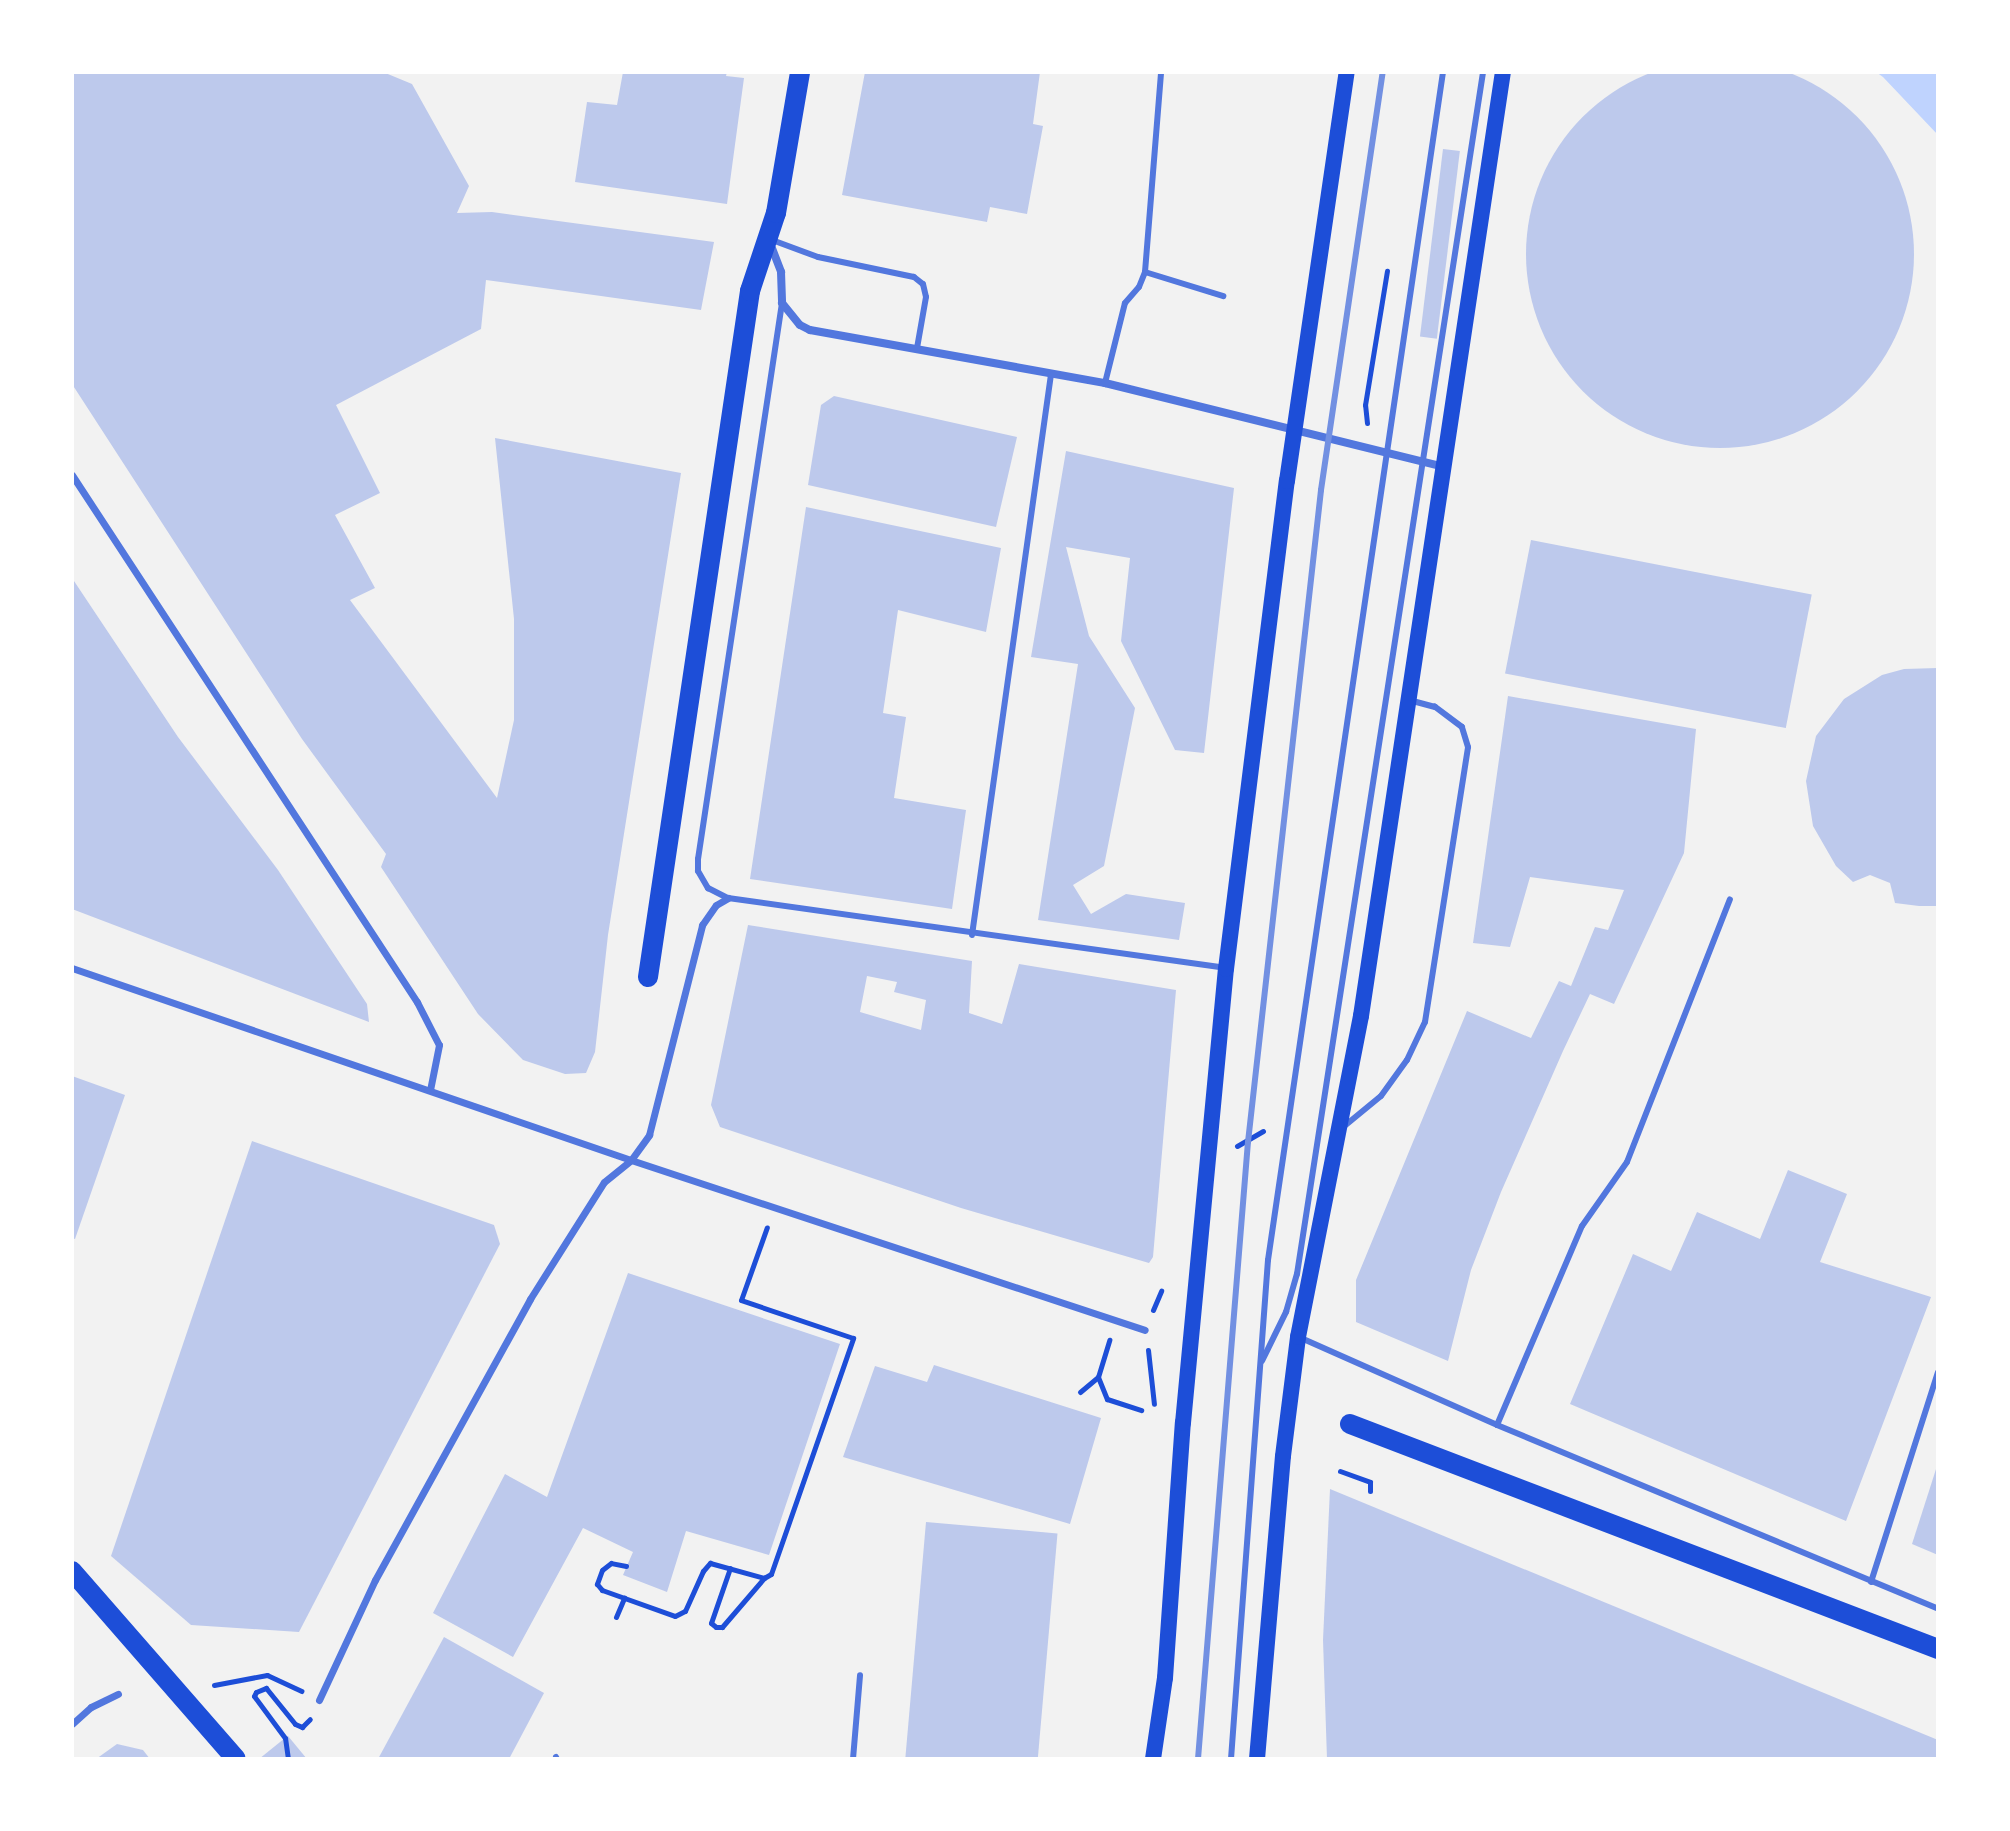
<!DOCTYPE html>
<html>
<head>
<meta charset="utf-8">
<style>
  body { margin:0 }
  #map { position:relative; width:2010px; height:1831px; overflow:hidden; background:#f2f2f2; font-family:"Zilla Slab",serif }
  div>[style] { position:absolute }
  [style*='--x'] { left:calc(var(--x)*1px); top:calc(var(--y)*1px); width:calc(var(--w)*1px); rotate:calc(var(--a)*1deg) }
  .water>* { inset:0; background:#bfd3fe }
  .building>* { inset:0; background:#bdc9ec; transform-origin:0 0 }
  .round { border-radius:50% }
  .path>* { height:5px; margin:-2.5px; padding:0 2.5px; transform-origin:2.5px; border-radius:2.5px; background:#1d4ed8 }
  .service>* { height:6px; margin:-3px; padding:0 3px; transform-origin:3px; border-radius:3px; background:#5277de }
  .pedestrian>* { height:7px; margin:-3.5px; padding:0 3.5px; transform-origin:3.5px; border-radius:3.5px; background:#5277de }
  .minor>* { height:8px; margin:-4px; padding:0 4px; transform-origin:4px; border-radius:4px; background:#5277de }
  .secondary>* { height:16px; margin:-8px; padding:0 8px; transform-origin:8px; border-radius:8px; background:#1d4ed8 }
  .primary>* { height:20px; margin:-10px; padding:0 10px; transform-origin:10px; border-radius:10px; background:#1d4ed8 }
  .rail>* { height:6px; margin:-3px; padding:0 3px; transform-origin:3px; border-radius:3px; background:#7290e2 }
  span { translate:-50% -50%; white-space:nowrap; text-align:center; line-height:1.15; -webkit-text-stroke:7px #fff; paint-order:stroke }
  .frame { position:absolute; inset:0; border:74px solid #fff; pointer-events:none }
</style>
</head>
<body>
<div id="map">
  <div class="water">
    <i style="clip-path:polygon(1876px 72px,1938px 72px,1938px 135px,1883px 77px)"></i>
  </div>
  <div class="building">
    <i class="round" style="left:1526px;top:60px;width:388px;height:388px"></i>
    <i style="clip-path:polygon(72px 72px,383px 72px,412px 84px,469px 186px,457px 213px,492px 212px,714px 242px,701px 310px,486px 280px,481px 329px,336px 405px,380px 493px,335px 515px,375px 588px,350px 600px,497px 798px,514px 720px,514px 619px,495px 438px,681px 473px,608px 935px,595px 1052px,586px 1073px,565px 1074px,523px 1060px,478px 1014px,381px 867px,386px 854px,302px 739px,72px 384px)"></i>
    <i style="clip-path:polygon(623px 72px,727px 72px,726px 76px,744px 78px,727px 204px,575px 182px,587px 102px,617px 105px)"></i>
    <i style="clip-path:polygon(865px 72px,1040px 72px,1033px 124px,1043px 126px,1027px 214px,990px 207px,987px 222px,842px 195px)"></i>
    <i style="left:1443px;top:149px;width:17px;height:189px;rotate:7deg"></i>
    <i style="clip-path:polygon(834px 396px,1017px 437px,996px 527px,808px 485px,821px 405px)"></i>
    <i style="clip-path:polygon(1066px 451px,1234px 488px,1204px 753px,1175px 750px,1121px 641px,1130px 558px,1066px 547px,1089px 636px,1135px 708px,1104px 866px,1073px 885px,1091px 914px,1126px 894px,1185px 903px,1179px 940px,1038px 920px,1078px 664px,1031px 657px)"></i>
    <i style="clip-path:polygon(806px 507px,1001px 548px,986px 632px,898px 610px,883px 713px,906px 717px,894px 798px,966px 810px,952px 909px,750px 879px)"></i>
    <i style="left:1531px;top:540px;width:286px;height:136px;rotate:11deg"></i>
    <i style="clip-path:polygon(72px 578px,178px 737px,278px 870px,367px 1004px,369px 1022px,72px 909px)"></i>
    <i style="clip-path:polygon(1938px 668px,1938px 906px,1919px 906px,1895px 903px,1890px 883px,1870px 875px,1853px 882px,1836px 866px,1813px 826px,1806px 781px,1816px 736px,1844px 699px,1882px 675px,1904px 669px)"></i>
    <i style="clip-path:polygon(1508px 696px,1696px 729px,1684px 853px,1614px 1004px,1590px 994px,1563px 1051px,1501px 1192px,1471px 1270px,1448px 1361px,1356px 1322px,1356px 1280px,1467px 1011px,1531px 1038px,1559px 981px,1571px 986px,1595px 927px,1608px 930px,1624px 890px,1530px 877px,1510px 947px,1473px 943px)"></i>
    <i style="clip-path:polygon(evenodd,748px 925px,972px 961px,969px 1013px,1002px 1024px,1019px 964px,1176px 990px,1153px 1257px,1149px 1263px,961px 1208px,720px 1127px,711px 1105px,748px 925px,867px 976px,897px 982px,894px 992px,926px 1000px,921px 1030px,860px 1012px,867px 976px)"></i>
    <i style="clip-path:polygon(72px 1076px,125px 1095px,75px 1239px,72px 1238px)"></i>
    <i style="clip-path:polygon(252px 1141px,494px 1225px,500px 1244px,299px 1632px,191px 1625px,111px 1556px)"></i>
    <i style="clip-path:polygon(1788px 1170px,1847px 1194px,1820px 1262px,1931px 1297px,1846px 1521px,1570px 1404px,1633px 1254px,1671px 1271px,1697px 1212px,1760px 1239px)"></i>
    <i style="clip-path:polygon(628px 1273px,840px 1344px,769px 1555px,686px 1531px,667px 1592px,623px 1575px,633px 1552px,583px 1528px,513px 1657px,433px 1613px,505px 1474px,547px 1497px)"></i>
    <i style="clip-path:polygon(934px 1365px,1101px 1418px,1070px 1524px,843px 1457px,875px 1366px,927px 1382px)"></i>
    <i style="clip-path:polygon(1937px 1466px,1938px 1466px,1938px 1555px,1912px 1544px)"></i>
    <i style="clip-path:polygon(1330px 1489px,1938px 1740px,1938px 1759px,1327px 1759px,1323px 1640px)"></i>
    <i style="left:926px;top:1522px;width:132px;height:237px;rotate:5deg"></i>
    <i style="clip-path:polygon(444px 1637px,544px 1693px,509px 1759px,378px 1759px)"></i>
    <i style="clip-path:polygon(288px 1736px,307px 1759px,259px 1759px,285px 1738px)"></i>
    <i style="clip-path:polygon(117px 1744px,143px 1750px,150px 1759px,96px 1759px)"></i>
  </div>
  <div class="path">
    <i style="--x:1367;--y:423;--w:18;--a:-96"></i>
    <i style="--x:1365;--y:405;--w:136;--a:-80.7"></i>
    <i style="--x:1237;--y:1146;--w:30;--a:-30"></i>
    <i style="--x:1153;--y:1310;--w:21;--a:-67"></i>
    <i style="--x:1148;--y:1350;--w:54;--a:83.7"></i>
    <i style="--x:1098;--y:1377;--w:24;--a:68"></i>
    <i style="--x:1107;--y:1399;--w:36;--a:18"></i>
    <i style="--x:1080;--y:1392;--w:23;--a:-40"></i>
    <i style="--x:1098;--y:1377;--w:39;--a:-73"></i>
    <i style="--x:1340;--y:1471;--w:32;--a:20"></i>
    <i style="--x:1370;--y:1482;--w:9;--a:90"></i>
    <i style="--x:626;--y:1566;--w:15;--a:-169"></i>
    <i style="--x:611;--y:1563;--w:11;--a:142"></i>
    <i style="--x:602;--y:1570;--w:15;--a:110"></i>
    <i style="--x:597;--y:1584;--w:8;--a:50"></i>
    <i style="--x:602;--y:1590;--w:77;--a:19.6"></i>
    <i style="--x:675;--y:1616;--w:11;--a:-27"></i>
    <i style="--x:685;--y:1611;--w:44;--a:-65.8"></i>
    <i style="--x:703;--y:1571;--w:11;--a:-49"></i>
    <i style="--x:710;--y:1563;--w:56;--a:15.5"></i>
    <i style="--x:764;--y:1578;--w:8;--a:-30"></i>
    <i style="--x:771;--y:1574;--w:250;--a:-70.8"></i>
    <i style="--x:853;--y:1338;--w:118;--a:-161.3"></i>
    <i style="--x:741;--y:1300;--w:77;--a:-70.4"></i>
    <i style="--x:730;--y:1568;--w:58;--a:109.1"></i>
    <i style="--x:711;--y:1623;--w:6;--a:39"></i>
    <i style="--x:716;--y:1627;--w:6;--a:0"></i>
    <i style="--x:722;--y:1627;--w:65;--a:-49.4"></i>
    <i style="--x:616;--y:1617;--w:21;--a:-67"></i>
    <i style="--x:214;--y:1685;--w:54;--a:-10.7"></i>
    <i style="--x:267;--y:1675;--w:38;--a:25"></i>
    <i style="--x:288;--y:1759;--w:21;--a:-98"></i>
    <i style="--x:285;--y:1738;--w:52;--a:-126.4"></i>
    <i style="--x:254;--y:1696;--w:4;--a:-63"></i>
    <i style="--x:256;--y:1692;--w:11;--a:-22"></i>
    <i style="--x:266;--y:1688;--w:46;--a:51.1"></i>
    <i style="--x:295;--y:1724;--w:8;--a:23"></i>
    <i style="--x:302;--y:1727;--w:11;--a:-45"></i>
  </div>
  <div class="service">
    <i style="--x:772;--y:240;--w:49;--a:20.3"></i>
    <i style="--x:818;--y:257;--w:98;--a:11.8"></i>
    <i style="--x:914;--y:277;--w:11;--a:38"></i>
    <i style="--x:923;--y:284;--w:13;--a:77"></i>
    <i style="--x:926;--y:297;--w:52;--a:100"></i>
    <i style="--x:1145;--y:272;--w:82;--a:17.1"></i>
    <i style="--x:782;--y:303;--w:562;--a:98.59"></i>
    <i style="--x:698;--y:859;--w:12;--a:90"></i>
    <i style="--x:698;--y:871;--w:20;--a:60"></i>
    <i style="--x:708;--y:888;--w:22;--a:27"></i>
    <i style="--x:728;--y:898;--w:500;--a:8"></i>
    <i style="--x:1105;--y:383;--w:82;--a:-76"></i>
    <i style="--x:1125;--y:303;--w:21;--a:-49"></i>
    <i style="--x:1139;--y:287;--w:16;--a:-68"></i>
    <i style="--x:1145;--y:272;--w:201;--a:-85.4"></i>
    <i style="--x:972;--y:935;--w:567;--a:-81.98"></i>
    <i style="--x:1342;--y:1128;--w:50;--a:-39.4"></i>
    <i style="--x:1381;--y:1096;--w:44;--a:-54.2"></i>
    <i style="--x:1407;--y:1060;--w:42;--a:-64.7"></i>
    <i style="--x:1425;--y:1022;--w:278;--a:-81.1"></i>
    <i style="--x:1468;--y:747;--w:21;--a:-107"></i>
    <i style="--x:1462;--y:727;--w:34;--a:-143"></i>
    <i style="--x:1435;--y:707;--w:27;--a:-165"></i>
    <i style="--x:1301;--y:1338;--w:214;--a:23.9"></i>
    <i style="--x:1497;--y:1425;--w:478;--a:22.6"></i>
    <i style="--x:1262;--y:1361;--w:55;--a:-63.9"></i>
    <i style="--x:1286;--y:1312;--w:40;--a:-74"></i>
    <i style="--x:1297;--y:1274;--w:1216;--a:-81.2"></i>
    <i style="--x:1497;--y:1425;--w:216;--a:-66.9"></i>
    <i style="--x:1582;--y:1226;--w:78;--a:-54.9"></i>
    <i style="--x:1627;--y:1162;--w:282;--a:-68.6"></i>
    <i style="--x:1871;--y:1582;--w:220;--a:-72.3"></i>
    <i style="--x:556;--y:1757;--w:2;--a:63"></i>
    <i style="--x:853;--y:1759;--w:84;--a:-85.2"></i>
    <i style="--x:1231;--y:1759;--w:500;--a:-85.76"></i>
    <i style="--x:1268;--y:1260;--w:1201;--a:-81.62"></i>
  </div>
  <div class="pedestrian">
    <i style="--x:72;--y:475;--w:630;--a:56.79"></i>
    <i style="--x:417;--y:1002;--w:48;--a:62.9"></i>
    <i style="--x:439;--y:1045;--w:46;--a:101.3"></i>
    <i style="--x:72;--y:968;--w:591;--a:18.96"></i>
    <i style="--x:631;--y:1160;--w:541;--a:18.3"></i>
    <i style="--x:319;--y:1700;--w:132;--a:-65"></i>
    <i style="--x:375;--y:1580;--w:321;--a:-61.1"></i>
    <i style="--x:530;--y:1299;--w:138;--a:-57.7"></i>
    <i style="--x:604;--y:1182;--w:35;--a:-39"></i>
    <i style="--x:631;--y:1160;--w:31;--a:-54"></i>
    <i style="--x:649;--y:1135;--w:217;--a:-75.8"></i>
    <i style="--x:702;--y:925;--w:24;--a:-55"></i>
    <i style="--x:716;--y:905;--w:14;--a:-30"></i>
    <i style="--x:72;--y:1724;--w:25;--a:-42"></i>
    <i style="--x:91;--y:1707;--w:30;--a:-26"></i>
  </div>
  <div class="minor">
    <i style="--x:770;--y:243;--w:31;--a:69"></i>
    <i style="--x:781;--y:272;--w:31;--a:88"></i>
    <i style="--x:782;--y:303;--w:28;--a:51"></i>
    <i style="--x:800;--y:325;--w:11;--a:27"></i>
    <i style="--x:810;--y:330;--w:300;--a:10.2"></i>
    <i style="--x:1105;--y:383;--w:346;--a:13.9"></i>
  </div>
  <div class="secondary">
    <i style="--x:1153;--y:1759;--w:82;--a:-81.6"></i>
    <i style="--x:1165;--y:1678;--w:256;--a:-86"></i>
    <i style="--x:1183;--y:1423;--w:456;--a:-84.6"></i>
    <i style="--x:1226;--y:969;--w:492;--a:-82.9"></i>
    <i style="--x:1287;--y:481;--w:413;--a:-81.7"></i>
    <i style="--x:1257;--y:1759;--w:304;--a:-85.1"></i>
    <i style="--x:1283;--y:1456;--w:120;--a:-82.8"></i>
    <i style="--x:1298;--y:1337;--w:327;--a:-78.9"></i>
    <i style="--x:1361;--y:1016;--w:955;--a:-81.45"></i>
  </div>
  <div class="primary">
    <i style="--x:648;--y:977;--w:694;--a:-81.54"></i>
    <i style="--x:750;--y:291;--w:82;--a:-71.6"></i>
    <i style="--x:776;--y:213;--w:143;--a:-80.3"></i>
    <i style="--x:1350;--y:1424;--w:630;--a:20.94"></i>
    <i style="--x:72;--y:1571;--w:249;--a:48.9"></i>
  </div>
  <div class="rail">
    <i style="--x:1198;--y:1759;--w:619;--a:-85.37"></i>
    <i style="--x:1248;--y:1142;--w:656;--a:-83.61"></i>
    <i style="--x:1321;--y:490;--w:423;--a:-81.6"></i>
  </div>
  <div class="frame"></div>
</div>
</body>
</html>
